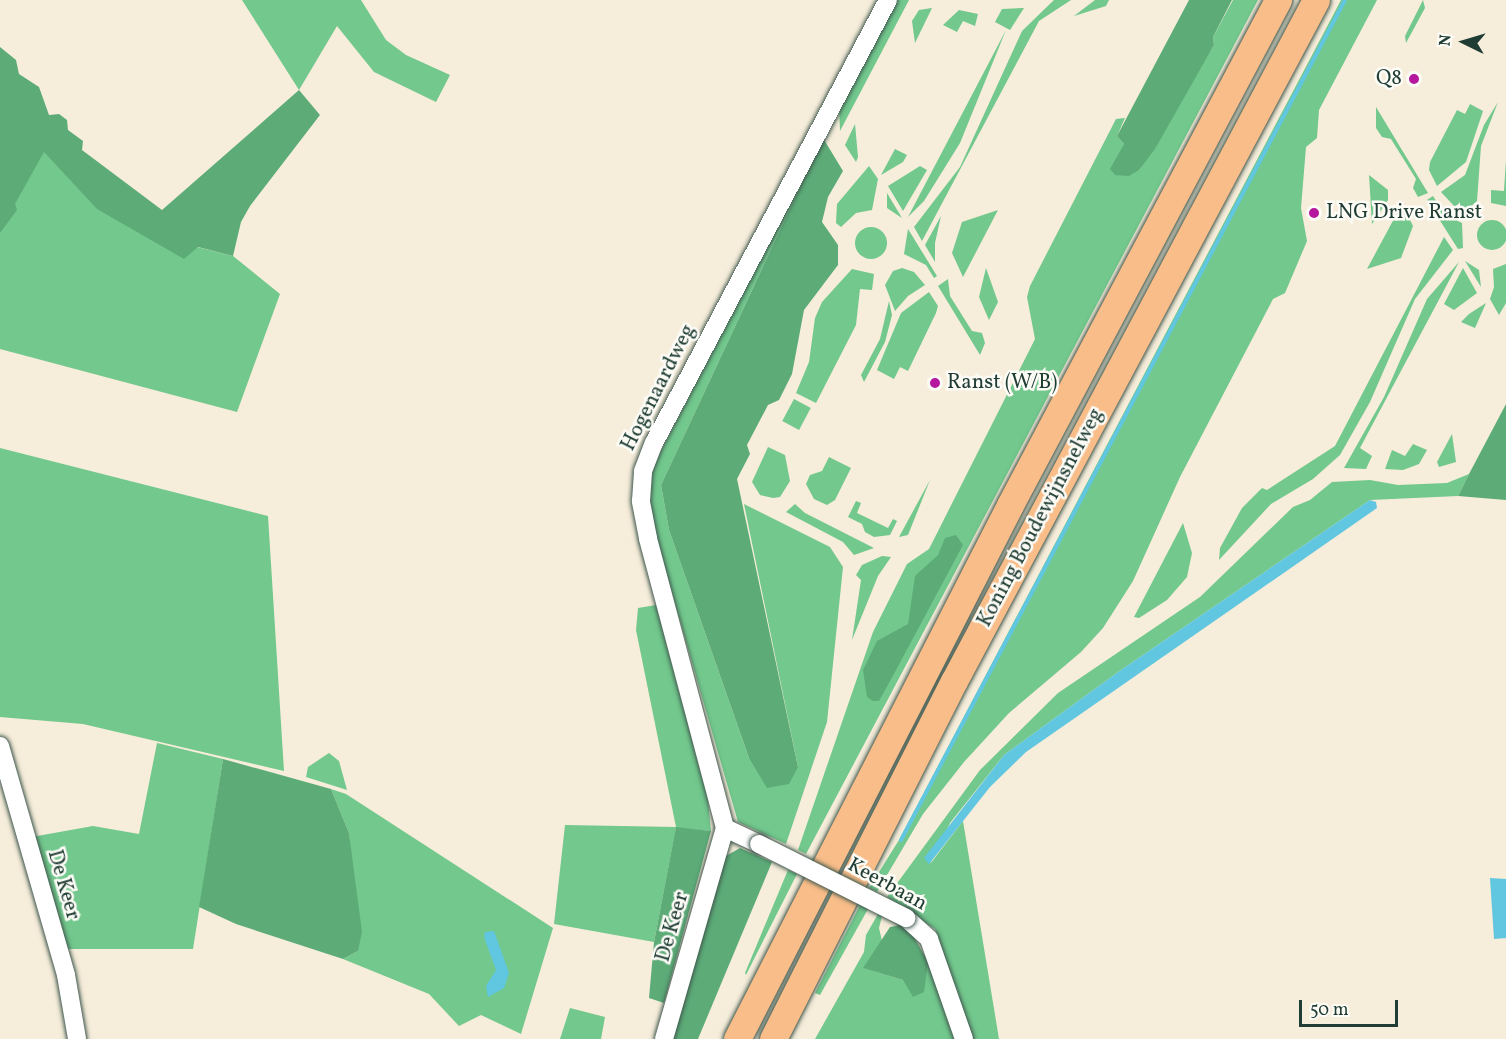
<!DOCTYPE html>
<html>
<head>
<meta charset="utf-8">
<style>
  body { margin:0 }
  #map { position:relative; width:1506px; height:1039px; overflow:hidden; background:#f6edda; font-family:Vollkorn,serif }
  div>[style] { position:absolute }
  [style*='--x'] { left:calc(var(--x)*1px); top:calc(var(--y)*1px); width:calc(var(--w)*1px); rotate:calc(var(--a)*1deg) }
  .green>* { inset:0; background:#72c88d; transform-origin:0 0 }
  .round { border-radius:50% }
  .forest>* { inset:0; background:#5dac78 }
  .water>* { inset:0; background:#61c6df }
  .stream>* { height:4px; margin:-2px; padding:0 2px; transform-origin:2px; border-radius:2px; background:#61c6df }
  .roads { filter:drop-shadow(0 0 2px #3f574d) drop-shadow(0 0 2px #3f574d) }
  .minor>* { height:18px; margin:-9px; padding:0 9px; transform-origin:9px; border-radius:9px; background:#fff }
  .highway>* { height:27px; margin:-13.5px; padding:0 13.5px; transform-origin:13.5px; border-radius:13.5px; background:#f8bd89 }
  .bridges { filter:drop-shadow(0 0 2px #3f574d) drop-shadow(0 0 2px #3f574d) }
  .minor-bridge>* { height:18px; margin:-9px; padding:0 9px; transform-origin:9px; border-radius:9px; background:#fff }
  .dots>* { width:16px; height:16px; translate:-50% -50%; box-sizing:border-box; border:3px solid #fdfcf7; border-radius:50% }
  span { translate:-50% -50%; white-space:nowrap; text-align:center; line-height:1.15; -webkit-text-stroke:5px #fdfcf7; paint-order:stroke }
  .poi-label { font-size:21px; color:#1f3d34 }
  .right { translate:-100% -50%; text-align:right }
  .left { translate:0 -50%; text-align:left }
  .street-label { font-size:21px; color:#1f3d34 }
  .north { position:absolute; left:1434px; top:12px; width:60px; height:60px; -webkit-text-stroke:4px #fdfcf7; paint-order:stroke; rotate:275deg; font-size:16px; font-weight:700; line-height:24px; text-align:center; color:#1f3d34 }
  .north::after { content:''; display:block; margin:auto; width:21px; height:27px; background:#1f3d34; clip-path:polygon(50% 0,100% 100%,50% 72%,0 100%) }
  .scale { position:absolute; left:1299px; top:1000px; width:99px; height:27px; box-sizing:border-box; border:3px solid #1f3d34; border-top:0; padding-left:8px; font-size:18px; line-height:21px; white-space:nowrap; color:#1f3d34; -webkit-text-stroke:4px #fdfcf7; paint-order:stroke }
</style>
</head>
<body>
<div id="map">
  <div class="green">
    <i style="clip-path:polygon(242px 0,361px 0,386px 40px,406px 55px,450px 75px,436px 102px,374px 72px,337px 26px,299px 90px)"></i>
    <i style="clip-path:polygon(894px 0,909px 0,840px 131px,839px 107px)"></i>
    <i style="clip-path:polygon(1054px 0,1071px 0,1039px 21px,922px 241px,914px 227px,960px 167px,1022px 31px)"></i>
    <i style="clip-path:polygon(1095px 0,1109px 0,1106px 6px,1074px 16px)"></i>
    <i style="clip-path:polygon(1233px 0,1258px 0,806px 854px,798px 850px,873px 632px,907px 564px,929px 549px,1035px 339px,1027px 297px,1030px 286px,1116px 119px,1125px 118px,1117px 136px,1124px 144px,1121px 154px,1139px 170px,1214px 45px,1213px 37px)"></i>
    <i style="clip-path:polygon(1341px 0,1377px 0,1319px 110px,1317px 138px,1306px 147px,1301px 208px,1307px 241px,1285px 293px,1273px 299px,1180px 477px,1133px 581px,1103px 628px,1081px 652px,1009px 713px,964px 762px,923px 814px,877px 892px,869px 888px,899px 840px)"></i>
    <i style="clip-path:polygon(1423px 0,1425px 8px,1406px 43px,1405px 36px)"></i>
    <i style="clip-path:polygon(932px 8px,915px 43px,912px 21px,919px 10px)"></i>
    <i style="clip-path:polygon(1024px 8px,1010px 30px,995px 22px,1002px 9px)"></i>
    <i style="clip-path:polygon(959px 10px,978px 14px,975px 26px,963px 21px,957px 32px,943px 25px)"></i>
    <i style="clip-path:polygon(1006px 30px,960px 143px,924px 201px,908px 217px)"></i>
    <i style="clip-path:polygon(1498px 102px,1481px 146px,1477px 201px,1469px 208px,1455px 207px,1441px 192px,1465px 175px,1484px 125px)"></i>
    <i style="clip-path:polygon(1470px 104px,1483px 111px,1466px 162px,1437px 186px,1429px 170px,1430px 162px,1457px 110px,1465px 114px)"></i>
    <i style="clip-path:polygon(1376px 107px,1428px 193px,1418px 197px,1413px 188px,1416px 179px,1391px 139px,1382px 137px,1376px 128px)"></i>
    <i style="clip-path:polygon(855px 124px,858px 157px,856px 162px,845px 145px)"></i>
    <i style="clip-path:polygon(823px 138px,661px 485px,669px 530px,749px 758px,798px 767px,744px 504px,830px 547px,843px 567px,827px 722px,786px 844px,738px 822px,651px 520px,649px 493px,651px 470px)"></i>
    <i style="clip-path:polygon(895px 149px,907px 155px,903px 162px,881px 175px)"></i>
    <i style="clip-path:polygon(45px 150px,197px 247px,233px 256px,280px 294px,237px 412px,0 349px,0 210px)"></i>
    <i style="clip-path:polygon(1506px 160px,1506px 206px,1491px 203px,1491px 190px,1504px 191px)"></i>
    <i style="clip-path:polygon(869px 166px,878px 179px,872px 210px,856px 213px,841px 227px,836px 223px,837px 204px)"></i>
    <i style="clip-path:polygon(920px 166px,927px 170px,903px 211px,888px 186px)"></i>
    <i style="clip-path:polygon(1369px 175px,1388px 190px,1388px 200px,1372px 224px)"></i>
    <i style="clip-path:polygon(887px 193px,902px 218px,887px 208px)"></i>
    <i style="clip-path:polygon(1433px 196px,1444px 214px,1462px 223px,1463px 248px,1458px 249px,1427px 200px)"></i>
    <i style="clip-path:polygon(1402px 204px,1413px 226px,1401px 258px,1367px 269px)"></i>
    <i style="clip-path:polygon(998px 210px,963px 277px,952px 253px,962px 222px)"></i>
    <i style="clip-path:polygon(941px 216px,935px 243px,935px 262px,925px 245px)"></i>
    <i class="round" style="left:1477px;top:220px;width:30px;height:30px"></i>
    <i class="round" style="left:855px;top:227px;width:32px;height:32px"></i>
    <i style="clip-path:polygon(908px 229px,937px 276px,934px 278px,926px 265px,904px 254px)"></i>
    <i style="clip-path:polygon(1444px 237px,1453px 250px,1415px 299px,1370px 402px,1340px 455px,1313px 479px,1271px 504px,1219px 560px,1220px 548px,1242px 508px,1262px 488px,1267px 490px,1335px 446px)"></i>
    <i style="clip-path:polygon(1465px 261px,1479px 270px,1481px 287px)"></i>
    <i style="clip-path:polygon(1459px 262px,1360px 448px,1372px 456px,1366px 469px,1344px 468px,1384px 397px,1427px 299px)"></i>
    <i style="clip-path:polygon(1506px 264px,1506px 303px,1499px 315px,1490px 299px,1494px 287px,1493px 269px)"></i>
    <i style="clip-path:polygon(902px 268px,914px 272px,925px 285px,908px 296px,895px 311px,885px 285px,893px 271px)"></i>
    <i style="clip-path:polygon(986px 268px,998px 302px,989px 320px,979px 297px)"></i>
    <i style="clip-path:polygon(1463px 268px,1477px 293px,1454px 310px,1444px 304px)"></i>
    <i style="clip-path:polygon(852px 269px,874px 274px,872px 290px,860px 289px,856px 325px,816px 403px,796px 393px,809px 362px,815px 318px,822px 302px)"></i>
    <i style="clip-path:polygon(948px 279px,950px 296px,972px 331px,982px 333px,985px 343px,980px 355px,938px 286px)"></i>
    <i style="clip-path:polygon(929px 292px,938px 306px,936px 313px,908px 371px,900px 367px,894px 379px,877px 370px,901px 313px)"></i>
    <i style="clip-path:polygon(889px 301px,892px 315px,885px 342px,864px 382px,861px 375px,880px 339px)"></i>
    <i style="clip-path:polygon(1486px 303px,1475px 328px,1461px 322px,1469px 314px)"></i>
    <i style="left:794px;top:399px;width:19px;height:25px;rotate:28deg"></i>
    <i style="clip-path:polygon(1452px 434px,1456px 462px,1439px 467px,1437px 462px)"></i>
    <i style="clip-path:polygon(1413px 444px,1427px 450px,1419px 464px,1403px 470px,1385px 469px,1392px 450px,1405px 456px)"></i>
    <i style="clip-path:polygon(768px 447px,785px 455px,790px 481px,780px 497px,773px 498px,760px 495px,752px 482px)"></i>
    <i style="clip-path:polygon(0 448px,268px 516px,284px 771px,83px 724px,0 717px)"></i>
    <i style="clip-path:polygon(829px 457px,851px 468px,835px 500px,827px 505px,814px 499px,806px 484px,810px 475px,822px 471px)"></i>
    <i style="clip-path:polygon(1469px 474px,1458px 496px,1370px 500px,1121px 670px,1004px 755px,950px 823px,930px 864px,963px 821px,999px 1039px,972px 1039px,935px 929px,887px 897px,980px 770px,1058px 693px,1200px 597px,1293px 507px,1310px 500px,1332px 482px,1370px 480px,1398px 485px,1447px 483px)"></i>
    <i style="clip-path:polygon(930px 480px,908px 535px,899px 537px)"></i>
    <i style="clip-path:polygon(856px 501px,861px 503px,857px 513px,888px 528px,893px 519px,897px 521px,890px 535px,874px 537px,865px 532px,862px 524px,848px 517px)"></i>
    <i style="clip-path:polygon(795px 504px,805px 513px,874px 548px,854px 555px,843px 542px,786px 512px)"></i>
    <i style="clip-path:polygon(1183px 523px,1192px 553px,1187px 577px,1167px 600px,1139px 618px,1134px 617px)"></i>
    <i style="clip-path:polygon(882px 556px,891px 557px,878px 576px,852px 640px,861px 580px,856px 575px,862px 565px)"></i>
    <i style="clip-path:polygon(656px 605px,708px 800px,711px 831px,676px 828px,654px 942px,554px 924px,565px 825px,676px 827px,636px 630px,638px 608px)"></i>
    <i style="clip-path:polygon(157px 743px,223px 759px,193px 949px,58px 949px,26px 838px,93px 826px,139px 834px)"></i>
    <i style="clip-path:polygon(329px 753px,339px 761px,347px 790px,306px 777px,308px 767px)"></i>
    <i style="clip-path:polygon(331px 789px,346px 794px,553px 928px,521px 1034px,481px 1015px,459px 1026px,429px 994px,343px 959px,358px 951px,349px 833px)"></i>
    <i style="clip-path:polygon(788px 870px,797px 874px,746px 975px,745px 973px)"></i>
    <i style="clip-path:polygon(860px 905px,868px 909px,820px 995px,815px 993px)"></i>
    <i style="clip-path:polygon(878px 914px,882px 916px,879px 928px,882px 941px,864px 968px,903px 980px,928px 962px,954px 1039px,815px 1039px,864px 952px,866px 935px)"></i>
    <i style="clip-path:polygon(570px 1008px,605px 1017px,601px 1039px,560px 1039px)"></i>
  </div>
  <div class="forest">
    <i style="clip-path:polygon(1189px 0,1232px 0,1213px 37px,1214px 45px,1155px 149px,1139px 170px,1129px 176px,1115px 175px,1110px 169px,1124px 144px,1117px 136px)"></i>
    <i style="clip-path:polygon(0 47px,16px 60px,19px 74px,39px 87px,49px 115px,59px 114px,67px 120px,68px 130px,83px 141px,82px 150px,162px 210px,299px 90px,320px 115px,250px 206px,241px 222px,233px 256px,198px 247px,184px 259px,97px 209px,44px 152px,15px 204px,17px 210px,0 233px)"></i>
    <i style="clip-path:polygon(823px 138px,843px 171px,828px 197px,822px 222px,838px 245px,838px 265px,804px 310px,792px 374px,779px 400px,768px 405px,747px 445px,750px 454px,737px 479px,798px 767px,789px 784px,767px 788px,749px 758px,669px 530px,661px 485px)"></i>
    <i style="clip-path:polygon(1506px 404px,1506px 500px,1458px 496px,1469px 474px)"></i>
    <i style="clip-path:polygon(956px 535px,963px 545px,895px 672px,879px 701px,873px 701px,867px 697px,863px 670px,877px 641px,908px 624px,915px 576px,938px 555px,945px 538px)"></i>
    <i style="clip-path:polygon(223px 759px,331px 789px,349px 833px,362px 932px,358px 951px,343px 959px,236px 924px,199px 907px)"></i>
    <i style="clip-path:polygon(676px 827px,711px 831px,664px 1003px,649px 998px,654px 942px)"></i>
    <i style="clip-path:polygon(740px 848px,772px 862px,698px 1039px,672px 1039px,724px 857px)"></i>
    <i style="clip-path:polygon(901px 925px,914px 937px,928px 962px,924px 992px,913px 997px,903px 980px,863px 968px,890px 927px)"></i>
  </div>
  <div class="water">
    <i style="clip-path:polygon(1370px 500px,1376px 502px,1377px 508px,1026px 752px,990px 787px,929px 864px,924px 858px,1004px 755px,1121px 670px)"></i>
    <i style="clip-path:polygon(1490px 878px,1506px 879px,1506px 938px,1494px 939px)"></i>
    <i style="clip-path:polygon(494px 931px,509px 973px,504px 988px,488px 997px,486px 986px,496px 970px,484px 937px,485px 932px)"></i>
  </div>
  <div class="stream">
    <i style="--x:901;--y:840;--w:950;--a:-62.14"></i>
  </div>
  <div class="roads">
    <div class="minor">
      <i style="--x:0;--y:746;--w:238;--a:73.9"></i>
      <i style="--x:66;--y:975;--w:65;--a:80.2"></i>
      <i style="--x:725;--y:828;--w:38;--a:25"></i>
      <i style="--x:906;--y:918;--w:31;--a:42"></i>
      <i style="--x:929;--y:939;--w:106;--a:70.7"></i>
      <i style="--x:664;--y:1039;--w:220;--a:-73.9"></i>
      <i style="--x:725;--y:828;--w:300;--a:-104.9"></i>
      <i style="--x:648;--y:538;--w:38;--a:-101"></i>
      <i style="--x:641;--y:501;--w:30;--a:-86"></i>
      <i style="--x:643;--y:471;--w:30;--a:-69"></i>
      <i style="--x:654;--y:443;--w:501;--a:-62.16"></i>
    </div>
    <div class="highway">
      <i style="--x:737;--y:1039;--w:600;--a:-62.92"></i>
      <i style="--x:1010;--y:505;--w:572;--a:-62.05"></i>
      <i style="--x:773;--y:1039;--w:401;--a:-63.2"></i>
      <i style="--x:954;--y:681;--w:771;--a:-62.01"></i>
    </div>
  </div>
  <div class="bridges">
    <div class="minor-bridge">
      <i style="--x:759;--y:844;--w:165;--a:26.7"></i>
    </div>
  </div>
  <div class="dots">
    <i style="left:1414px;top:79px;background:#b5179e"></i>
    <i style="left:1314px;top:213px;background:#b5179e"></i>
    <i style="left:935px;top:383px;background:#b5179e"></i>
  </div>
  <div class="poi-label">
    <span class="right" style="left:1402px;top:79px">Q8</span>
    <span class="left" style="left:1326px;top:213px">LNG Drive Ranst</span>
    <span class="left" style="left:947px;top:383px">Ranst (W/B)</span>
  </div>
  <div class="street-label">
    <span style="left:659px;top:388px;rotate:-63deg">Hogenaardweg</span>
    <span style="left:1041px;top:518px;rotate:-62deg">Koning Boudewijnsnelweg</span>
    <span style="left:63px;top:885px;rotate:74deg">De Keer</span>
    <span style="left:887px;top:885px;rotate:29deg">Keerbaan</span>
    <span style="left:673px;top:927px;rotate:-74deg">De Keer</span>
  </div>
  <div class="north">N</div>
  <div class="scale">50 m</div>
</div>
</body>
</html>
